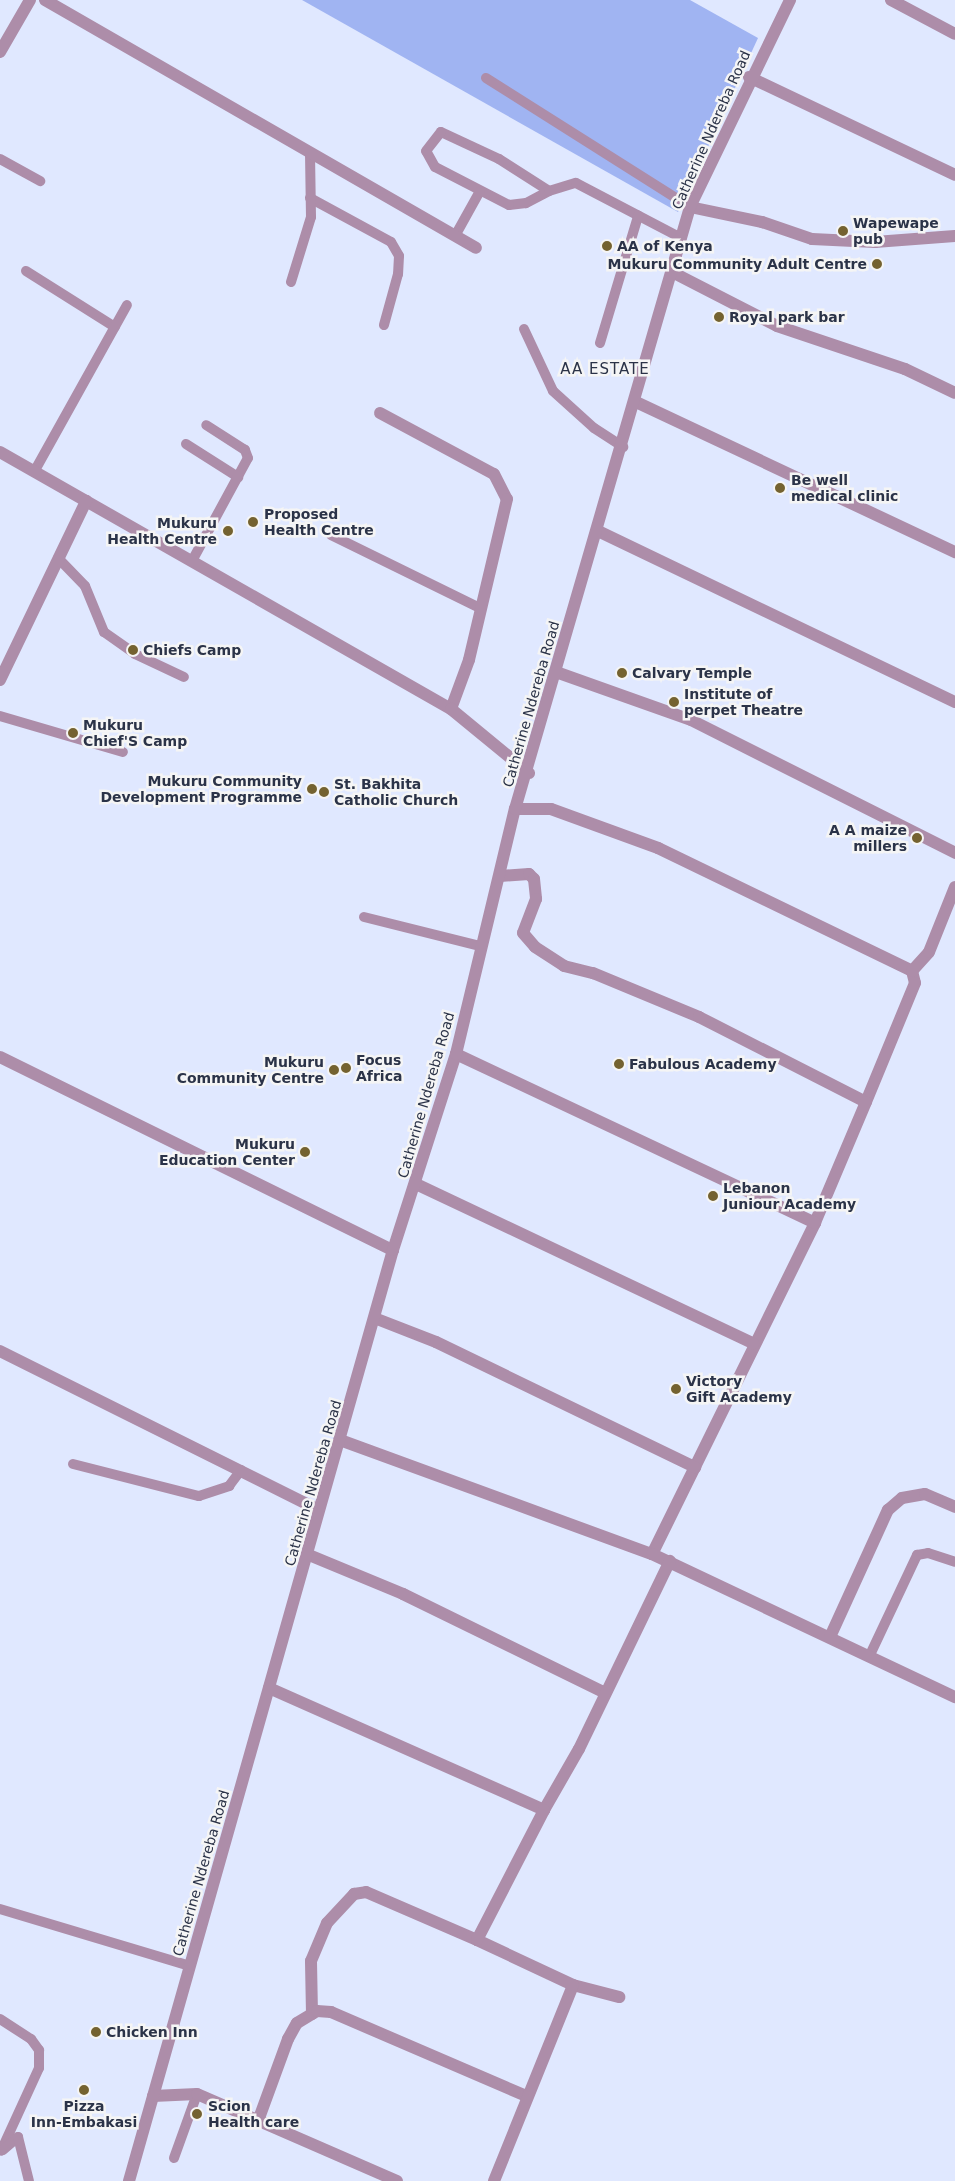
<!DOCTYPE html>
<html>
<head>
<meta charset="utf-8">
<style>
  body { margin:0 }
  #map { position:relative; width:955px; height:2181px; overflow:hidden; background:#e0e8ff; font-family:"DejaVu Sans",sans-serif }
  div>[style] { position:absolute }
  [style*='--x'] { left:calc(var(--x)*1px); top:calc(var(--y)*1px); width:calc(var(--w)*1px); rotate:calc(var(--a)*1deg) }
  .green>* { inset:0; background:#a0b4f2 }
  .lane>* { height:10px; margin:-5px; padding:0 5px; transform-origin:5px; border-radius:5px; background:#ad8da9 }
  .street>* { height:12px; margin:-6px; padding:0 6px; transform-origin:6px; border-radius:6px; background:#ad8da9 }
  .dots>* { width:14px; height:14px; translate:-50% -50%; box-sizing:border-box; border:2px solid #f5f5f5; border-radius:50% }
  span { translate:-50% -50%; white-space:nowrap; text-align:center; line-height:1.15; -webkit-text-stroke:5px #f5f5f5; paint-order:stroke }
  .street-label { font-size:14px; color:#2b3348 }
  .poi-label { font-size:14px; color:#2b3348; font-weight:700 }
  .left { translate:0 -50%; text-align:left }
  .right { translate:-100% -50%; text-align:right }
  .neighbourhood-label { font-size:15px; color:#2b3348; letter-spacing:1px }
</style>
</head>
<body>
<div id="map">
  <div class="green">
    <i style="clip-path:polygon(302px 0,690px 0,758px 38px,678px 212px)"></i>
  </div>
  <div class="lane">
    <i style="--x:486;--y:78;--w:241;--a:32.3"></i>
    <i style="--x:441;--y:132;--w:64;--a:25"></i>
    <i style="--x:499;--y:159;--w:59;--a:32.6"></i>
    <i style="--x:549;--y:191;--w:26;--a:152"></i>
    <i style="--x:526;--y:203;--w:17;--a:173"></i>
    <i style="--x:509;--y:205;--w:83;--a:-152.8"></i>
    <i style="--x:435;--y:167;--w:18;--a:-119"></i>
    <i style="--x:426;--y:151;--w:24;--a:-52"></i>
    <i style="--x:0;--y:159;--w:46;--a:28.8"></i>
    <i style="--x:549;--y:191;--w:28;--a:-17"></i>
    <i style="--x:576;--y:183;--w:119;--a:27.6"></i>
    <i style="--x:310;--y:198;--w:92;--a:28.5"></i>
    <i style="--x:391;--y:242;--w:16;--a:60"></i>
    <i style="--x:399;--y:256;--w:18;--a:93"></i>
    <i style="--x:398;--y:274;--w:53;--a:105.4"></i>
    <i style="--x:455;--y:236;--w:51;--a:-60.9"></i>
    <i style="--x:26;--y:271;--w:105;--a:32.2"></i>
    <i style="--x:291;--y:282;--w:68;--a:-72.9"></i>
    <i style="--x:311;--y:217;--w:64;--a:-90.9"></i>
    <i style="--x:524;--y:329;--w:68;--a:64.9"></i>
    <i style="--x:553;--y:391;--w:55;--a:42.1"></i>
    <i style="--x:594;--y:428;--w:35;--a:33"></i>
    <i style="--x:600;--y:343;--w:133;--a:-73.3"></i>
    <i style="--x:186;--y:444;--w:62;--a:32.4"></i>
    <i style="--x:34;--y:472;--w:191;--a:-60.9"></i>
    <i style="--x:331;--y:535;--w:164;--a:26.1"></i>
    <i style="--x:58;--y:558;--w:39;--a:46"></i>
    <i style="--x:85;--y:586;--w:50;--a:67.6"></i>
    <i style="--x:104;--y:632;--w:38;--a:35"></i>
    <i style="--x:135;--y:654;--w:54;--a:25.1"></i>
    <i style="--x:192;--y:561;--w:117;--a:-61.5"></i>
    <i style="--x:248;--y:458;--w:9;--a:-111"></i>
    <i style="--x:245;--y:450;--w:46;--a:-147.3"></i>
    <i style="--x:0;--y:716;--w:128;--a:16.3"></i>
    <i style="--x:364;--y:917;--w:120;--a:14"></i>
    <i style="--x:73;--y:1464;--w:130;--a:14.3"></i>
    <i style="--x:199;--y:1496;--w:32;--a:-18"></i>
    <i style="--x:229;--y:1486;--w:20;--a:-53"></i>
    <i style="--x:869;--y:1657;--w:113;--a:-64.8"></i>
    <i style="--x:917;--y:1555;--w:11;--a:-10"></i>
    <i style="--x:928;--y:1553;--w:28;--a:18"></i>
    <i style="--x:0;--y:1909;--w:198;--a:16.7"></i>
    <i style="--x:0;--y:2019;--w:37;--a:33"></i>
    <i style="--x:31;--y:2039;--w:14;--a:54"></i>
    <i style="--x:39;--y:2050;--w:18;--a:90"></i>
    <i style="--x:39;--y:2068;--w:91;--a:114.6"></i>
    <i style="--x:3;--y:2150;--w:20;--a:-41"></i>
    <i style="--x:18;--y:2137;--w:45;--a:76"></i>
    <i style="--x:174;--y:2158;--w:68;--a:-70.2"></i>
  </div>
  <div class="street">
    <i style="--x:45;--y:0;--w:497;--a:29.9"></i>
    <i style="--x:891;--y:0;--w:72;--a:28"></i>
    <i style="--x:0;--y:52;--w:60;--a:-60"></i>
    <i style="--x:749;--y:77;--w:228;--a:25.4"></i>
    <i style="--x:690;--y:207;--w:74;--a:11.8"></i>
    <i style="--x:762;--y:222;--w:53;--a:18.8"></i>
    <i style="--x:812;--y:239;--w:63;--a:2.7"></i>
    <i style="--x:875;--y:242;--w:80;--a:-4.3"></i>
    <i style="--x:672;--y:272;--w:118;--a:27.2"></i>
    <i style="--x:777;--y:326;--w:135;--a:18.6"></i>
    <i style="--x:905;--y:369;--w:55;--a:25.6"></i>
    <i style="--x:636;--y:402;--w:353;--a:25.2"></i>
    <i style="--x:380;--y:413;--w:129;--a:28.2"></i>
    <i style="--x:494;--y:474;--w:28;--a:63"></i>
    <i style="--x:507;--y:499;--w:165;--a:103.3"></i>
    <i style="--x:469;--y:660;--w:52;--a:110.2"></i>
    <i style="--x:0;--y:452;--w:519;--a:29.68"></i>
    <i style="--x:451;--y:709;--w:101;--a:39.4"></i>
    <i style="--x:598;--y:531;--w:396;--a:25.6"></i>
    <i style="--x:556;--y:672;--w:143;--a:19.6"></i>
    <i style="--x:691;--y:720;--w:296;--a:26.7"></i>
    <i style="--x:0;--y:680;--w:199;--a:-64.3"></i>
    <i style="--x:515;--y:809;--w:36;--a:0"></i>
    <i style="--x:551;--y:809;--w:114;--a:20"></i>
    <i style="--x:658;--y:848;--w:282;--a:25.8"></i>
    <i style="--x:912;--y:971;--w:12;--a:76"></i>
    <i style="--x:915;--y:983;--w:129;--a:112.4"></i>
    <i style="--x:500;--y:876;--w:29;--a:-4"></i>
    <i style="--x:529;--y:874;--w:7;--a:45"></i>
    <i style="--x:534;--y:879;--w:20;--a:84"></i>
    <i style="--x:536;--y:899;--w:36;--a:111"></i>
    <i style="--x:523;--y:933;--w:18;--a:49"></i>
    <i style="--x:535;--y:947;--w:35;--a:33"></i>
    <i style="--x:564;--y:966;--w:30;--a:14"></i>
    <i style="--x:593;--y:973;--w:115;--a:22.5"></i>
    <i style="--x:699;--y:1017;--w:187;--a:27"></i>
    <i style="--x:866;--y:1102;--w:131;--a:112.9"></i>
    <i style="--x:815;--y:1223;--w:369;--a:116.2"></i>
    <i style="--x:912;--y:971;--w:25;--a:-48"></i>
    <i style="--x:929;--y:952;--w:70;--a:-68.2"></i>
    <i style="--x:456;--y:1054;--w:397;--a:25.2"></i>
    <i style="--x:0;--y:1057;--w:438;--a:26.2"></i>
    <i style="--x:416;--y:1184;--w:373;--a:25.3"></i>
    <i style="--x:377;--y:1319;--w:63;--a:21.3"></i>
    <i style="--x:436;--y:1342;--w:288;--a:25.8"></i>
    <i style="--x:0;--y:1351;--w:356;--a:26.5"></i>
    <i style="--x:340;--y:1440;--w:332;--a:20.1"></i>
    <i style="--x:652;--y:1554;--w:335;--a:25.3"></i>
    <i style="--x:309;--y:1555;--w:102;--a:22.5"></i>
    <i style="--x:403;--y:1594;--w:225;--a:26.1"></i>
    <i style="--x:830;--y:1637;--w:140;--a:-65.5"></i>
    <i style="--x:888;--y:1510;--w:18;--a:-41"></i>
    <i style="--x:902;--y:1498;--w:23;--a:-10"></i>
    <i style="--x:925;--y:1494;--w:33;--a:23"></i>
    <i style="--x:269;--y:1688;--w:301;--a:23.9"></i>
    <i style="--x:544;--y:1810;--w:70;--a:-60.2"></i>
    <i style="--x:579;--y:1749;--w:209;--a:-64.2"></i>
    <i style="--x:573;--y:1985;--w:48;--a:14.6"></i>
    <i style="--x:312;--y:2014;--w:53;--a:-91.1"></i>
    <i style="--x:311;--y:1961;--w:41;--a:-67.2"></i>
    <i style="--x:327;--y:1923;--w:40;--a:-47"></i>
    <i style="--x:354;--y:1894;--w:12;--a:-9"></i>
    <i style="--x:366;--y:1892;--w:121;--a:23.4"></i>
    <i style="--x:153;--y:2096;--w:44;--a:-2.6"></i>
    <i style="--x:197;--y:2094;--w:218;--a:23.5"></i>
    <i style="--x:258;--y:2121;--w:87;--a:-69.9"></i>
    <i style="--x:288;--y:2039;--w:18;--a:-61"></i>
    <i style="--x:297;--y:2023;--w:23;--a:-31"></i>
    <i style="--x:317;--y:2011;--w:14;--a:4"></i>
    <i style="--x:331;--y:2012;--w:212;--a:23.3"></i>
    <i style="--x:129;--y:2181;--w:968;--a:-74.17"></i>
    <i style="--x:393;--y:1250;--w:206;--a:-72.2"></i>
    <i style="--x:456;--y:1054;--w:252;--a:-76.5"></i>
    <i style="--x:515;--y:809;--w:627;--a:-73.79"></i>
    <i style="--x:690;--y:207;--w:230;--a:-64.2"></i>
    <i style="--x:494;--y:2181;--w:211;--a:-68"></i>
    <i style="--x:573;--y:1985;--w:106;--a:-154.9"></i>
    <i style="--x:477;--y:1940;--w:146;--a:-62.7"></i>
  </div>
  <div class="dots">
    <i style="left:843px;top:231px;background:#746230"></i>
    <i style="left:607px;top:246px;background:#746230"></i>
    <i style="left:877px;top:264px;background:#746230"></i>
    <i style="left:719px;top:317px;background:#746230"></i>
    <i style="left:780px;top:488px;background:#746230"></i>
    <i style="left:253px;top:522px;background:#746230"></i>
    <i style="left:228px;top:531px;background:#746230"></i>
    <i style="left:133px;top:650px;background:#746230"></i>
    <i style="left:622px;top:673px;background:#746230"></i>
    <i style="left:674px;top:702px;background:#746230"></i>
    <i style="left:73px;top:733px;background:#746230"></i>
    <i style="left:312px;top:789px;background:#746230"></i>
    <i style="left:324px;top:792px;background:#746230"></i>
    <i style="left:917px;top:838px;background:#746230"></i>
    <i style="left:619px;top:1064px;background:#746230"></i>
    <i style="left:346px;top:1068px;background:#746230"></i>
    <i style="left:334px;top:1070px;background:#746230"></i>
    <i style="left:305px;top:1152px;background:#746230"></i>
    <i style="left:713px;top:1196px;background:#746230"></i>
    <i style="left:676px;top:1389px;background:#746230"></i>
    <i style="left:96px;top:2032px;background:#746230"></i>
    <i style="left:84px;top:2090px;background:#746230"></i>
    <i style="left:197px;top:2114px;background:#746230"></i>
  </div>
  <div class="street-label">
    <span style="left:711px;top:130px;rotate:-66deg">Catherine Ndereba Road</span>
    <span style="left:531px;top:704px;rotate:-74deg">Catherine Ndereba Road</span>
    <span style="left:426px;top:1095px;rotate:-74deg">Catherine Ndereba Road</span>
    <span style="left:313px;top:1483px;rotate:-74deg">Catherine Ndereba Road</span>
    <span style="left:201px;top:1873px;rotate:-74deg">Catherine Ndereba Road</span>
  </div>
  <div class="poi-label">
    <span class="left" style="left:853px;top:231px">Wapewape<br>pub</span>
    <span class="left" style="left:617px;top:246px">AA of Kenya</span>
    <span class="right" style="left:867px;top:264px">Mukuru Community Adult Centre</span>
    <span class="left" style="left:729px;top:317px">Royal park bar</span>
    <span class="left" style="left:791px;top:488px">Be well<br>medical clinic</span>
    <span class="left" style="left:264px;top:522px">Proposed<br>Health Centre</span>
    <span class="right" style="left:217px;top:531px">Mukuru<br>Health Centre</span>
    <span class="left" style="left:143px;top:650px">Chiefs Camp</span>
    <span class="left" style="left:632px;top:673px">Calvary Temple</span>
    <span class="left" style="left:684px;top:702px">Institute of<br>perpet Theatre</span>
    <span class="left" style="left:83px;top:733px">Mukuru<br>Chief'S Camp</span>
    <span class="right" style="left:302px;top:789px">Mukuru Community<br>Development Programme</span>
    <span class="left" style="left:334px;top:792px">St. Bakhita<br>Catholic Church</span>
    <span class="right" style="left:907px;top:838px">A A maize<br>millers</span>
    <span class="left" style="left:356px;top:1068px">Focus<br>Africa</span>
    <span class="right" style="left:324px;top:1070px">Mukuru<br>Community Centre</span>
    <span class="left" style="left:629px;top:1064px">Fabulous Academy</span>
    <span class="right" style="left:295px;top:1152px">Mukuru<br>Education Center</span>
    <span class="left" style="left:723px;top:1196px">Lebanon<br>Juniour Academy</span>
    <span class="left" style="left:686px;top:1389px">Victory<br>Gift Academy</span>
    <span class="left" style="left:106px;top:2032px">Chicken Inn</span>
    <span style="left:84px;top:2114px">Pizza<br>Inn-Embakasi</span>
    <span class="left" style="left:208px;top:2114px">Scion<br>Health care</span>
  </div>
  <div class="neighbourhood-label">
    <span style="left:605px;top:370px">AA ESTATE</span>
  </div>
</div>
</body>
</html>
